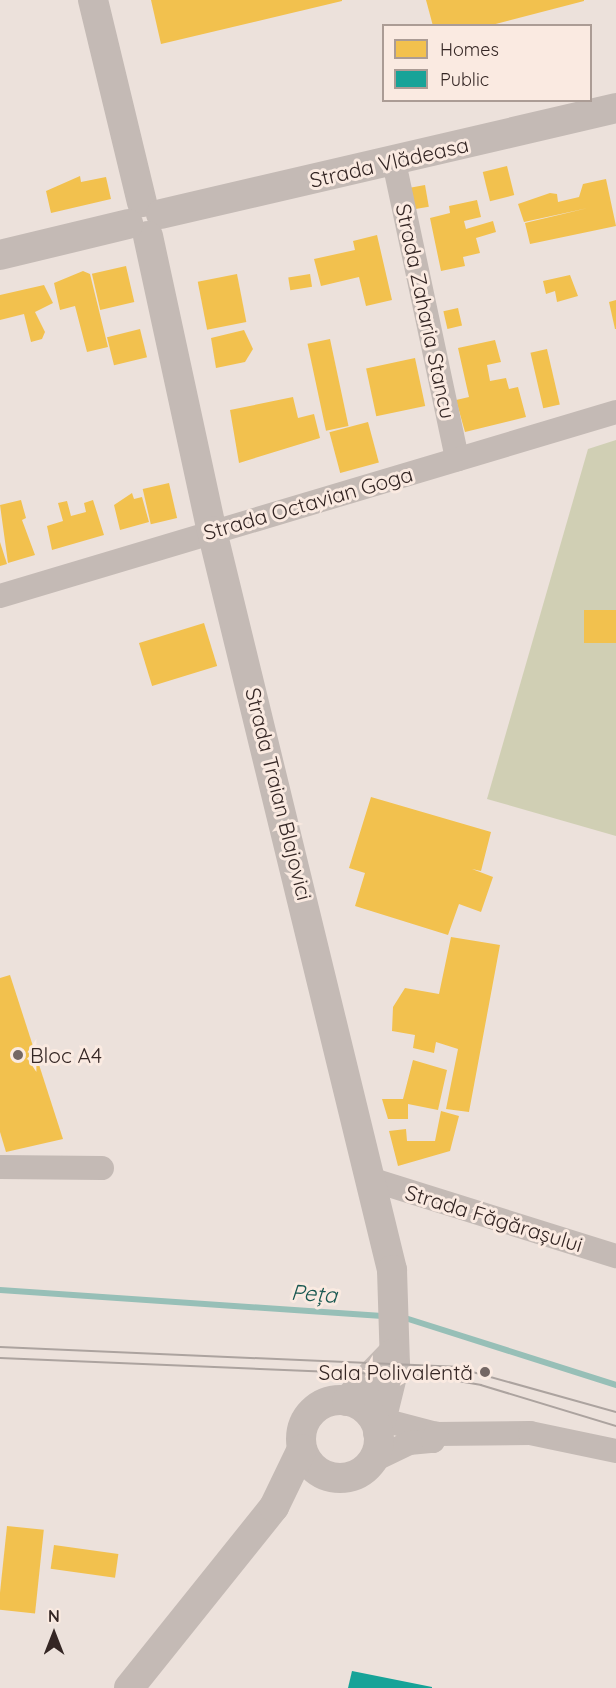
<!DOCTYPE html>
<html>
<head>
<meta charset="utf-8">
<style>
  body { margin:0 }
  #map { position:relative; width:616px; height:1688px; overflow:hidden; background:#ece1db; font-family:Quicksand,sans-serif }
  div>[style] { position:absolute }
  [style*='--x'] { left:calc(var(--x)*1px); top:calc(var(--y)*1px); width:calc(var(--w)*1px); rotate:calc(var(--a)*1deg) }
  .green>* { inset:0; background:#d0cfb4 }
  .homes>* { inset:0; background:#f2c14e; transform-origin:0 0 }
  .public>* { inset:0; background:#17a398 }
  .stream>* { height:6px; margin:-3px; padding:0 3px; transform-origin:3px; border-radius:3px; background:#97bfb7 }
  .minor>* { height:24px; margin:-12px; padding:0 12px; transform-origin:12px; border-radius:12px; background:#c4bab5 }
  .tertiary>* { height:30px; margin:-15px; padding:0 15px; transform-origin:15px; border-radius:15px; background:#c4bab5 }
  .tertiary>.ring { margin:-15px; padding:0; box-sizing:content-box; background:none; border:30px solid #c4bab5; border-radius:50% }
  .tram>* { height:1.5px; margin:-0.75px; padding:0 0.75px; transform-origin:0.75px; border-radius:0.75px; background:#aca39f }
  .dots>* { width:16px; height:16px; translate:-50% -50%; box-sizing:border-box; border:3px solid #faeae1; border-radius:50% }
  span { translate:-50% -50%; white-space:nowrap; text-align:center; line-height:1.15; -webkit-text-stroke:6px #faeae1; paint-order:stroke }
  .street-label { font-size:21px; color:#342624 }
  .poi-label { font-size:21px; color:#342624 }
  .left { translate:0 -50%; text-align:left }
  .right { translate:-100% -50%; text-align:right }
  .water-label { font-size:22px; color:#185750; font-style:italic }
  .legend { position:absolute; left:382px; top:24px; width:210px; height:78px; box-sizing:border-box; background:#faeae1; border:2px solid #ab9c95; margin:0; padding:8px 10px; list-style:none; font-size:18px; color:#342624 }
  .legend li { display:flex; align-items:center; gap:12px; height:30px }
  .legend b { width:30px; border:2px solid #ab9c95 }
  .north { position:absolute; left:24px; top:1604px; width:60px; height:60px; -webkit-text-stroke:4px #faeae1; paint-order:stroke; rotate:0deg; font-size:16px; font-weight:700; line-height:24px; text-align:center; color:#342624 }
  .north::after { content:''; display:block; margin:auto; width:21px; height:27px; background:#342624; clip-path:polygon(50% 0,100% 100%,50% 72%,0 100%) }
</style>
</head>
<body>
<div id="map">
  <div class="green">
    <i style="clip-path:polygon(616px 440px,616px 836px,487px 799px,588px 449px)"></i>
  </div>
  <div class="homes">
    <i style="clip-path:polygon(151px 0,342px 0,342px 1px,161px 44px)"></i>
    <i style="clip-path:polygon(426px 0,584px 0,584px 1px,488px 26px,433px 26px)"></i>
    <i style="left:507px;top:166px;width:30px;height:25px;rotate:76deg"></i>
    <i style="clip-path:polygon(80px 176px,81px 182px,106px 177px,111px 199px,51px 213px,46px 191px)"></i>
    <i style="clip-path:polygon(606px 179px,616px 226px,530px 244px,525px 223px,588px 208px,524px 222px,518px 204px,550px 193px,557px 194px,558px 202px,579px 197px,583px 184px)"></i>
    <i style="left:425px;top:185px;width:22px;height:18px;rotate:80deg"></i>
    <i style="clip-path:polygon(477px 200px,481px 217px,464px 221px,466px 229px,493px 221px,496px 232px,476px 238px,480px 253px,463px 257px,465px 266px,441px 271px,430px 218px,450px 213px,449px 206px)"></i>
    <i style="clip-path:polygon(377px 235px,392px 300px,366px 306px,359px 277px,321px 286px,314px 259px,355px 250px,353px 241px)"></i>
    <i style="left:126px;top:266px;width:37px;height:35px;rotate:77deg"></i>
    <i style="clip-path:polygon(83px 271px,90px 274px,108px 347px,87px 352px,75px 306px,60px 310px,54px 283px)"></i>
    <i style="left:237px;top:274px;width:49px;height:40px;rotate:79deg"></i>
    <i style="left:310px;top:274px;width:13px;height:22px;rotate:81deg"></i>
    <i style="clip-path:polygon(570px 275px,578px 296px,557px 302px,555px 291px,546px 294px,543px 281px)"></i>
    <i style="clip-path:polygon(44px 285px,53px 303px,35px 312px,45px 332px,42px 339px,31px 342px,24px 314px,0 320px,0 295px)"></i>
    <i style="clip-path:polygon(616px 300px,616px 329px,615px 329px,609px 302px)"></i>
    <i style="left:458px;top:308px;width:18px;height:15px;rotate:77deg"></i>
    <i style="left:140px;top:329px;width:29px;height:34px;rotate:76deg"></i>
    <i style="clip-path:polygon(244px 330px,253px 349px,245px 362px,216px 368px,211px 338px)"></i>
    <i style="left:330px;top:339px;width:89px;height:23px;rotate:78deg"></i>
    <i style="clip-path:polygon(495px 340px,501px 362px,487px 365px,490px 381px,506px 378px,509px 389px,518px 387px,526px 417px,465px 432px,456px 400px,469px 397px,458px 348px)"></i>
    <i style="left:547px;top:349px;width:57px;height:17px;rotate:77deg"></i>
    <i style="left:415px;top:358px;width:49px;height:50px;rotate:78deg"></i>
    <i style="clip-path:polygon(293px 397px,298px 418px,314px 414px,320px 438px,239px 463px,230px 410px)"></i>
    <i style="left:368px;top:422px;width:42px;height:40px;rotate:75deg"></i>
    <i style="left:169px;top:483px;width:36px;height:27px;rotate:77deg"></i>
    <i style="clip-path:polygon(132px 493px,134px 499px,142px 497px,149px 522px,120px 530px,114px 505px)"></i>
    <i style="clip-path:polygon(21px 500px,26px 518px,22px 520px,35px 555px,8px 563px,0 505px)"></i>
    <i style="clip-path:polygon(93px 500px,104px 535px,52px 550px,47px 526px,63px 521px,58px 503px,67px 501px,71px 516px,86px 512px,84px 503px)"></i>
    <i style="clip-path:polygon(0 542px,7px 564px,0 566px)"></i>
    <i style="left:616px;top:610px;width:33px;height:32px;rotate:90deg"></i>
    <i style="left:204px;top:623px;width:45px;height:68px;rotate:73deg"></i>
    <i style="clip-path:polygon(371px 797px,491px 832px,481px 871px,472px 869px,493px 877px,481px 912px,459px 904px,448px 935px,355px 906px,365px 873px,349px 868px)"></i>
    <i style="clip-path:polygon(451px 937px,500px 945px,469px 1112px,446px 1109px,458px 1049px,436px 1042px,434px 1053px,413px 1048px,415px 1035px,392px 1031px,393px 1007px,405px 988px,439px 994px)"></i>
    <i style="clip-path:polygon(10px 975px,63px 1139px,6px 1152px,0 1132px,0 978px)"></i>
    <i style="clip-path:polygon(413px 1060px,447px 1070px,438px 1110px,408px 1104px,408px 1119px,388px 1119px,382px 1099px,403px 1099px)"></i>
    <i style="clip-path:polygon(441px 1111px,459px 1116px,450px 1151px,398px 1166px,389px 1131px,406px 1129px,407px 1141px,435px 1141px)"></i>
    <i style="left:7px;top:1526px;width:37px;height:84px;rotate:6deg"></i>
    <i style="left:54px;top:1545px;width:65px;height:24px;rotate:8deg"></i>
  </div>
  <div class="public">
    <i style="clip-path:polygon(352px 1671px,432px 1687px,432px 1688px,348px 1688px)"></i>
  </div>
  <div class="stream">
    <i style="--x:0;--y:1290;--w:387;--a:3.9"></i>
    <i style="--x:402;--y:1317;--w:225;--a:17.6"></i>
  </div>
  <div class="minor">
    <i style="--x:394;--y:162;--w:304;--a:78"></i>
    <i style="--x:0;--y:596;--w:643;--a:-16.63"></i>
    <i style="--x:0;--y:1167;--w:102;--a:0.6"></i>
    <i style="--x:373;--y:1180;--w:255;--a:17.4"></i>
    <i style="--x:372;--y:1417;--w:66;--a:14.9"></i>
    <i style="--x:436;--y:1434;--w:94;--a:-0.6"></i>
    <i style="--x:530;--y:1433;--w:88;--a:11.8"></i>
    <i style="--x:372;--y:1461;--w:41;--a:-25.9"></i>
    <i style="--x:409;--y:1443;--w:24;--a:-5"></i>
    <i style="--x:433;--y:1441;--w:8;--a:-67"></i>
  </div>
  <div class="tertiary">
    <i style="--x:93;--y:0;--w:208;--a:76.4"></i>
    <i style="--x:161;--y:214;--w:467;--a:-13.1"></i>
    <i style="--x:148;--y:236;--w:302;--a:77.8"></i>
    <i style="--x:212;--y:531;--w:761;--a:76.31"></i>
    <i style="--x:392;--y:1270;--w:94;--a:88.2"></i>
    <i style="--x:395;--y:1364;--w:71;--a:103.8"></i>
    <i style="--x:0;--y:255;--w:132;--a:-13.6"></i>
    <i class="ring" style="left:301px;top:1400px;width:48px;height:48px"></i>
    <i style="--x:347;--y:1401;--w:65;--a:-46.2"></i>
    <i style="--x:129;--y:1688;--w:232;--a:-51.3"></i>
    <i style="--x:274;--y:1507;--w:64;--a:-64.2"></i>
  </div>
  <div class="tram">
    <i style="--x:0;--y:1347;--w:455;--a:2.5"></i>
    <i style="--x:455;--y:1367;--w:167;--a:15.6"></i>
    <i style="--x:0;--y:1358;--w:429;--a:2.4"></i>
    <i style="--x:429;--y:1376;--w:53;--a:9.8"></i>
    <i style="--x:481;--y:1385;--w:141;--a:16.9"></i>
  </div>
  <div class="dots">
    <i style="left:18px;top:1055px;background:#746764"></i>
    <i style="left:485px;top:1372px;background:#746764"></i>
  </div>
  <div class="street-label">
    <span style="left:389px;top:162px;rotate:-13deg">Strada Vlădeasa</span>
    <span style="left:426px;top:311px;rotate:78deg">Strada Zaharia Stancu</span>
    <span style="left:308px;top:503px;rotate:-16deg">Strada Octavian Goga</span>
    <span style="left:279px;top:794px;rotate:76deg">Strada Traian Blajovici</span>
    <span style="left:494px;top:1218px;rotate:17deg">Strada Făgărașului</span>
  </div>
  <div class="poi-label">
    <span class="left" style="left:30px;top:1055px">Bloc A4</span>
    <span class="right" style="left:473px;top:1372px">Sala Polivalentă</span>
  </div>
  <div class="water-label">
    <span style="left:314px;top:1294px;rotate:4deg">Peța</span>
  </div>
  <ul class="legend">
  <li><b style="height:16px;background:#f2c14e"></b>Homes</li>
  <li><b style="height:16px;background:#17a398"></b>Public</li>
  </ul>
  <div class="north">N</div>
</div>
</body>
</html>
